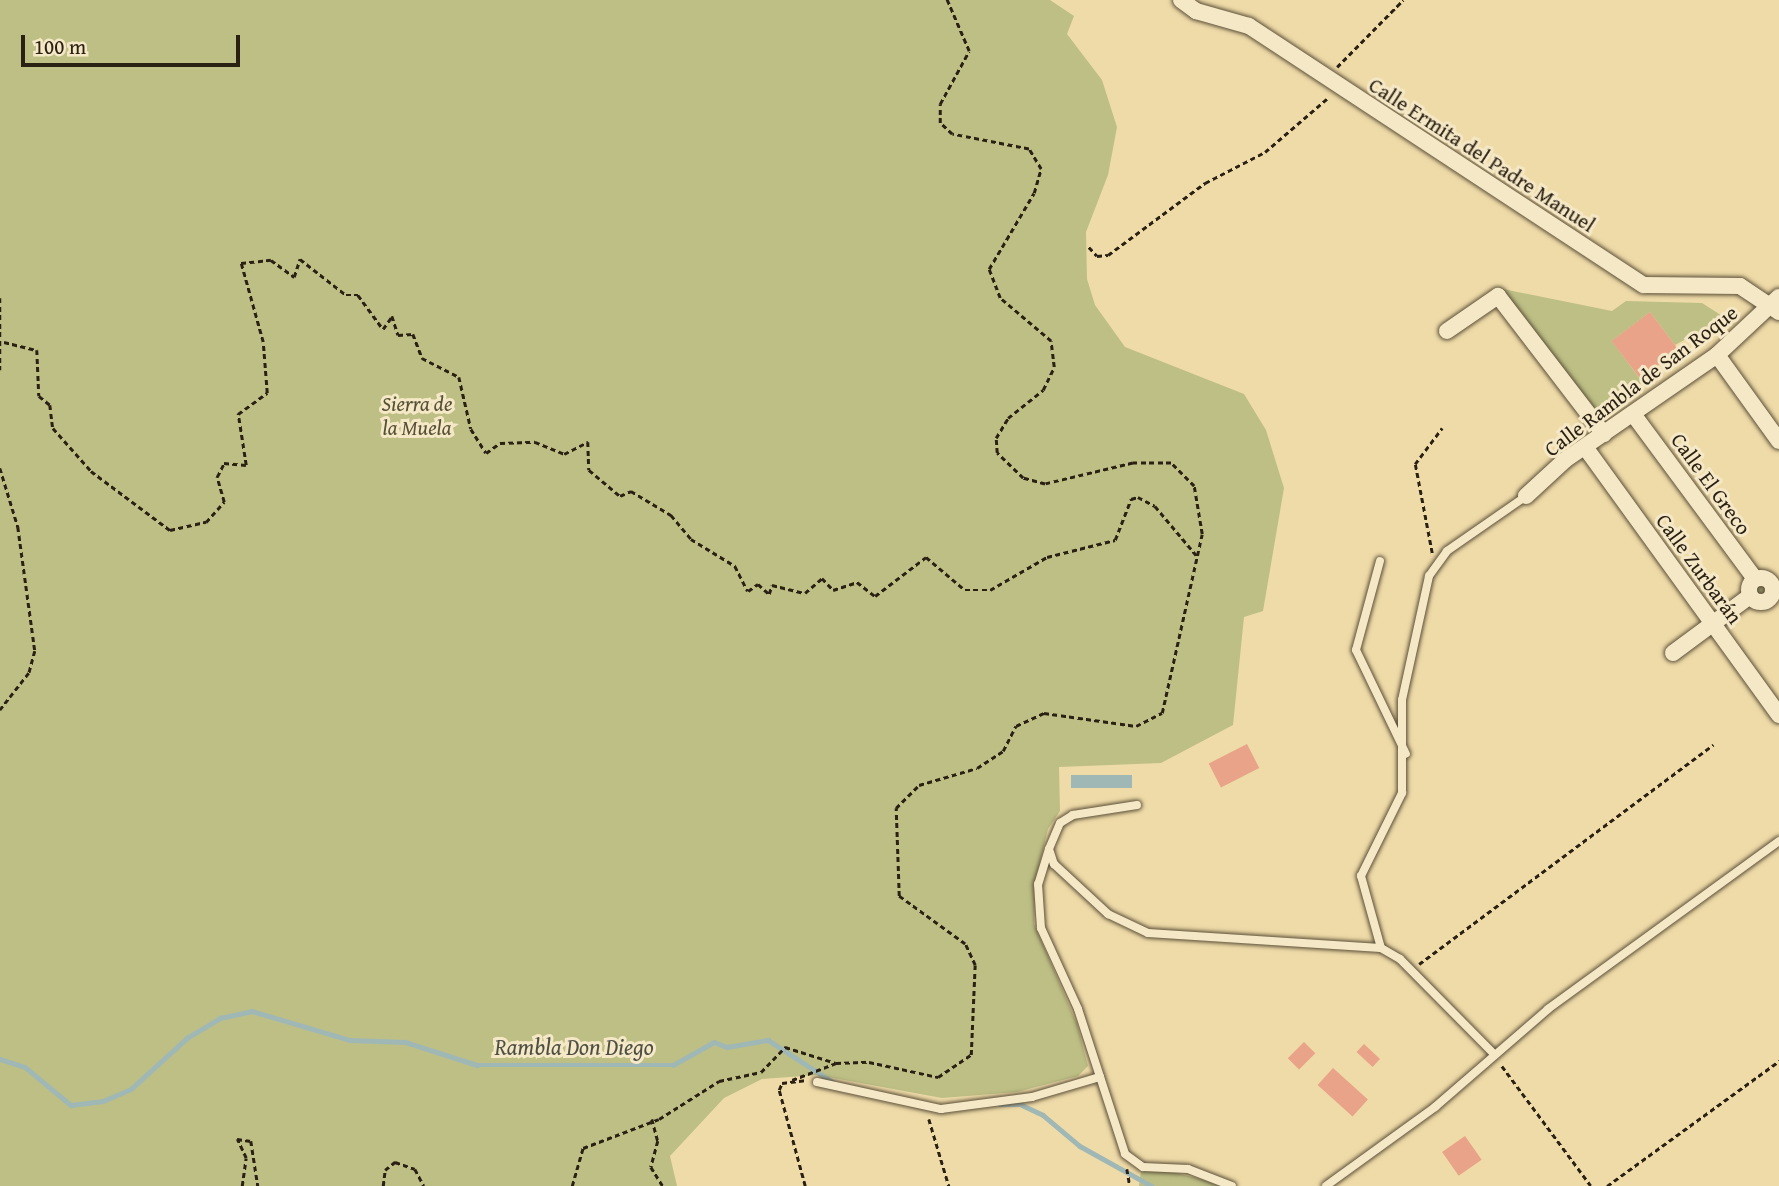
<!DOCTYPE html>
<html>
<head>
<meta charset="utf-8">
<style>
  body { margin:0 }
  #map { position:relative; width:1779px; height:1186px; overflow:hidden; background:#efdba8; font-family:"Gentium Book Plus",serif }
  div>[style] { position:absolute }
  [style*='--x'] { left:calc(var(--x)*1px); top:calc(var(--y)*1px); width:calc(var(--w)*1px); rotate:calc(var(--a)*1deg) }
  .green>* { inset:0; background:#bdbf85 }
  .round { border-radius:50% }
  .water>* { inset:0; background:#a0b8b5; transform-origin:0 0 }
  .stream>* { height:4.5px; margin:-2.25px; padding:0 2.25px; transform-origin:2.25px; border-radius:2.25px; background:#a0b8b5 }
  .building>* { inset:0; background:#e8a388; transform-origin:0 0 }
  .path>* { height:2.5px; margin-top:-1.25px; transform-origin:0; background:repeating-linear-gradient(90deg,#2a2014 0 5px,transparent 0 8.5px) }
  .roads { filter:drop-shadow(0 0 2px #5b4f39) drop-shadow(0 0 2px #5b4f39) }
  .lane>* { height:8px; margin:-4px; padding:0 4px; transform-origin:4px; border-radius:4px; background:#f5e8c6 }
  .street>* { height:16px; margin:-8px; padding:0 8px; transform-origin:8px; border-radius:8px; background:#f5e8c6 }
  .street>.ring { margin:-8px; padding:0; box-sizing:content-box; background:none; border:16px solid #f5e8c6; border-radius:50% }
  span { translate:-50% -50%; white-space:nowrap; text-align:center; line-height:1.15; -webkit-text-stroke:6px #f5e8c6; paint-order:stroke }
  .street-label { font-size:21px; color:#2a2014 }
  .park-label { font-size:21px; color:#565036; font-style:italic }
  .water-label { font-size:23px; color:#4d4e44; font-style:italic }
  .scale { position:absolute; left:21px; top:35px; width:219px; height:32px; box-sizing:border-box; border:4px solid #2a2014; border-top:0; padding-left:9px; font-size:21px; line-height:24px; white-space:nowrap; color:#2a2014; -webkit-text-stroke:5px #f5e8c6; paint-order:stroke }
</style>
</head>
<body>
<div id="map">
  <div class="green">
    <i style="clip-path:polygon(0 0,1050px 0,1074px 16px,1067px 34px,1102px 80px,1117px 127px,1108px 175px,1086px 232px,1087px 279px,1095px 305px,1125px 347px,1244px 394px,1266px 430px,1284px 488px,1263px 611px,1244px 617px,1233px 725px,1161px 763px,1059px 767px,1060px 811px,1048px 829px,1035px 882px,1034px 924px,1077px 1024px,1088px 1066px,1078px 1076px,1017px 1092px,942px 1098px,817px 1075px,762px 1079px,724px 1098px,670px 1156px,677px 1186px,0 1186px)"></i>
    <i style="clip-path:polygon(1498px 288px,1612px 311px,1626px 301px,1702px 303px,1727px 319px,1696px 344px,1686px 339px,1675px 345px,1650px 312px,1612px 341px,1643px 383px,1596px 418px)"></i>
    <i class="round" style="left:1749px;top:578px;width:24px;height:24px"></i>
    <i style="clip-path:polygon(1165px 1170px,1204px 1180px,1219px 1186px,1139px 1186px,1141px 1171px)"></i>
  </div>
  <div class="water">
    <i style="left:1071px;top:775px;width:61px;height:13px"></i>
  </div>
  <div class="stream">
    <i style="--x:0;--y:1059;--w:26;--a:18"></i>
    <i style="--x:25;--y:1067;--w:60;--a:39.6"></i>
    <i style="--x:71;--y:1105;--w:32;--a:-7"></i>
    <i style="--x:103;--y:1101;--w:30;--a:-23"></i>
    <i style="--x:131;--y:1089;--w:76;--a:-42.3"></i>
    <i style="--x:187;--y:1038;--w:39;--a:-31"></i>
    <i style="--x:220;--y:1018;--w:33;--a:-12"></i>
    <i style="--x:252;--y:1011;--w:102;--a:16.5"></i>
    <i style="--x:350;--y:1040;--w:55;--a:2.1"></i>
    <i style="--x:405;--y:1042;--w:76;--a:17.7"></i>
    <i style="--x:477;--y:1065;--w:196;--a:0"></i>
    <i style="--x:673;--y:1065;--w:47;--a:-29.3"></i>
    <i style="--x:714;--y:1042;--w:14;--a:21"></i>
    <i style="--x:727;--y:1047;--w:42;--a:-9.7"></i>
    <i style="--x:768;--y:1040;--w:77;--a:32.9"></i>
    <i style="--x:1000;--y:1105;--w:22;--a:0"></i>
    <i style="--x:1022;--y:1105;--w:23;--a:25"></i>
    <i style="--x:1043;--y:1115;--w:48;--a:40"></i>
    <i style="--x:1080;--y:1146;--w:82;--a:29.1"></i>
  </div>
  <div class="building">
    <i style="left:1650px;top:312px;width:48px;height:48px;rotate:53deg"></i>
    <i style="left:1247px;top:744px;width:27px;height:43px;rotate:63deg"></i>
    <i style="left:1304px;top:1042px;width:16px;height:23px;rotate:45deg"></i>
    <i style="left:1364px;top:1044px;width:22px;height:11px;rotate:43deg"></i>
    <i style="left:1333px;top:1068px;width:47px;height:23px;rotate:42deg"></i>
    <i style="left:1465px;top:1136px;width:29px;height:28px;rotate:55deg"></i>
  </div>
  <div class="path">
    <i style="--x:1337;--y:67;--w:94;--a:-45.4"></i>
    <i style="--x:1089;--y:247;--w:12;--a:48"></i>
    <i style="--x:1097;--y:256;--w:11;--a:-5"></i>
    <i style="--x:1108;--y:255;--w:121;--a:-36.6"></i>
    <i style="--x:1205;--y:183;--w:68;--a:-27.3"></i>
    <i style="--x:1265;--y:152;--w:84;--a:-40.7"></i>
    <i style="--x:0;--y:298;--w:72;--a:90"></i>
    <i style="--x:4;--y:342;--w:34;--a:14"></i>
    <i style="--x:37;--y:350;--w:46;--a:87.5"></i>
    <i style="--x:39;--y:396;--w:14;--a:39"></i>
    <i style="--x:50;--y:405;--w:23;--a:83"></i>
    <i style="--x:53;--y:428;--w:57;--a:48.5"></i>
    <i style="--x:91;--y:471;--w:99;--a:36.8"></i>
    <i style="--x:170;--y:530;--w:37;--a:-13"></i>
    <i style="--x:206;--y:522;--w:27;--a:-48"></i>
    <i style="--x:224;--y:502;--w:26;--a:-106"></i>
    <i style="--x:217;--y:477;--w:16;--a:-63"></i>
    <i style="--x:224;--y:463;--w:22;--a:5"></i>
    <i style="--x:246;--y:465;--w:52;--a:-98.9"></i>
    <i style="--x:238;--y:414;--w:36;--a:-36"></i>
    <i style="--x:267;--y:393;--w:51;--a:-94.5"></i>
    <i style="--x:263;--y:342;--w:82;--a:-105.6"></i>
    <i style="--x:241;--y:263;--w:30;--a:-6"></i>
    <i style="--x:271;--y:260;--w:29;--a:36"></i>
    <i style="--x:294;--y:277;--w:19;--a:-72"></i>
    <i style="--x:300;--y:259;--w:58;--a:38"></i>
    <i style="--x:346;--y:295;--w:12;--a:0"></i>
    <i style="--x:358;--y:295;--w:42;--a:53.7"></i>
    <i style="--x:383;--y:329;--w:16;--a:-55"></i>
    <i style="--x:392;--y:316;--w:20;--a:72"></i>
    <i style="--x:398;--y:335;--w:15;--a:-4"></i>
    <i style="--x:413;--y:334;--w:26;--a:69"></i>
    <i style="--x:422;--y:358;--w:42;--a:27.2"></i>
    <i style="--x:459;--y:377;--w:53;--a:77"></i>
    <i style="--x:471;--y:429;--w:28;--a:58"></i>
    <i style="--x:486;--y:453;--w:17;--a:-36"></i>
    <i style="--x:500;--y:443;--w:35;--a:-2"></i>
    <i style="--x:535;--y:442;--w:31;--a:22"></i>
    <i style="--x:564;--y:454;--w:27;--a:-27"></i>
    <i style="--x:588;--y:442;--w:28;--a:88"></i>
    <i style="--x:589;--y:470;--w:40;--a:40"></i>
    <i style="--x:620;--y:496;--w:12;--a:-24"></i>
    <i style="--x:631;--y:491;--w:47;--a:31"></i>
    <i style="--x:671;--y:515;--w:31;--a:50"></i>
    <i style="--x:691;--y:539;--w:52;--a:31.5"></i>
    <i style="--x:735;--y:566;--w:28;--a:63"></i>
    <i style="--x:748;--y:591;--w:12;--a:-35"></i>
    <i style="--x:758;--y:584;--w:15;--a:42"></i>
    <i style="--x:769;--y:594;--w:9;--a:-72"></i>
    <i style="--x:772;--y:585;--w:34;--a:14"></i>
    <i style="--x:805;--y:593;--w:23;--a:-41"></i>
    <i style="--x:822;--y:578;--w:16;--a:47"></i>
    <i style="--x:833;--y:590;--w:25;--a:-18"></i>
    <i style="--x:857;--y:582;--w:23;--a:38"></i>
    <i style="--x:875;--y:596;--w:64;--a:-37.4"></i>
    <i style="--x:926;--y:557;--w:51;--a:40.2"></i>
    <i style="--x:965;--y:590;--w:25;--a:0"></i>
    <i style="--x:990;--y:590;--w:66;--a:-30.1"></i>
    <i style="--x:1047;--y:557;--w:70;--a:-14"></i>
    <i style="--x:1115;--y:540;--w:44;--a:-68.7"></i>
    <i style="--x:1131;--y:499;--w:7;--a:-16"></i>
    <i style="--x:1138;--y:497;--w:19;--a:28"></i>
    <i style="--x:1155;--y:506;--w:67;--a:49.9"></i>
    <i style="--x:0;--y:468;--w:62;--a:73"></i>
    <i style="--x:18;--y:527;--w:125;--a:82.2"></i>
    <i style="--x:35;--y:651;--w:23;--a:105"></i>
    <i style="--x:29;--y:673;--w:47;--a:128.1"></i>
    <i style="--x:1432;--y:553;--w:91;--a:-100.8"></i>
    <i style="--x:1415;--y:464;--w:45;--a:-53.1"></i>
    <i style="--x:1419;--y:964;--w:367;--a:-36.7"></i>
    <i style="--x:1502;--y:1066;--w:149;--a:53.4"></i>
    <i style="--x:792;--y:1080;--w:47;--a:-21.1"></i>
    <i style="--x:836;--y:1063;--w:33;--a:-2"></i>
    <i style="--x:869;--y:1062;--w:71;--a:12.3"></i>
    <i style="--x:938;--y:1077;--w:40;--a:-34"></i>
    <i style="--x:971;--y:1055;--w:90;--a:-87.5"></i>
    <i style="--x:975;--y:965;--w:23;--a:-115"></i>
    <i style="--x:965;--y:944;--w:82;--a:-144"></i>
    <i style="--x:899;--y:896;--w:88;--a:-92"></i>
    <i style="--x:896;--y:808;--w:33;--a:-45"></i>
    <i style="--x:919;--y:785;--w:60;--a:-16.3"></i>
    <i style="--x:977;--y:768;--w:31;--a:-33"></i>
    <i style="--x:1003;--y:751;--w:28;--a:-63"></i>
    <i style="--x:1016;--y:726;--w:31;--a:-25"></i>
    <i style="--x:1044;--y:713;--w:93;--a:8"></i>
    <i style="--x:1136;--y:726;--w:29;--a:-27"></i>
    <i style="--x:1162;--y:713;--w:183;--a:-77.4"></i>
    <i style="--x:1202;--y:534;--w:49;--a:-99.5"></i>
    <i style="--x:1194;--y:486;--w:33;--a:-135"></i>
    <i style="--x:1171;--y:463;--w:38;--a:180"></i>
    <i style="--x:1133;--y:463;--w:90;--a:166.6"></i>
    <i style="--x:1045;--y:484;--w:23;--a:-165"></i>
    <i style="--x:1023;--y:478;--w:36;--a:-136"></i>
    <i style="--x:997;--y:453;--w:15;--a:-94"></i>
    <i style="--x:996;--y:438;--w:23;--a:-59"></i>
    <i style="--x:1008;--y:418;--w:45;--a:-38.7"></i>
    <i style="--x:1043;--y:390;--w:25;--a:-64"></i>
    <i style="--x:1054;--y:367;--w:26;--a:-97"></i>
    <i style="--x:1051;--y:341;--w:67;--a:-139.9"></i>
    <i style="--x:1000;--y:298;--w:31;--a:-111"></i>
    <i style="--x:989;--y:269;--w:88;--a:-59.4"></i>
    <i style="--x:1034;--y:193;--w:25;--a:-74"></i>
    <i style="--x:1041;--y:169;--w:23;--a:-121"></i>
    <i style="--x:1029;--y:149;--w:78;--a:-169"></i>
    <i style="--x:952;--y:134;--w:16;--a:-137"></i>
    <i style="--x:940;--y:123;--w:19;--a:-90"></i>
    <i style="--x:940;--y:104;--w:60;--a:-61.3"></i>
    <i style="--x:969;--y:51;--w:56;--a:-113.3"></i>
    <i style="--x:652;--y:1119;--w:23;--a:75"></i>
    <i style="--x:658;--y:1141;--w:27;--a:105"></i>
    <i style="--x:651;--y:1167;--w:22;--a:58"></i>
    <i style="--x:929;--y:1119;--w:70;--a:73.4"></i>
    <i style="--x:1127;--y:1169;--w:17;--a:80"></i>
    <i style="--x:242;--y:1186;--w:28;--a:-82"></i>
    <i style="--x:246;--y:1158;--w:21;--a:-115"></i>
    <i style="--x:237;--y:1139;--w:14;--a:8"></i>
    <i style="--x:251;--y:1141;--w:46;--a:81.2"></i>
    <i style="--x:383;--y:1186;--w:16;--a:-83"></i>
    <i style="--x:385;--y:1170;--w:13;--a:-39"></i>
    <i style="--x:395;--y:1162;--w:21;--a:19"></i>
    <i style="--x:415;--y:1169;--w:19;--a:62"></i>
    <i style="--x:572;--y:1186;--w:40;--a:-74"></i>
    <i style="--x:583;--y:1148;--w:81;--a:-20.9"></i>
    <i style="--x:659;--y:1119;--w:71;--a:-32.3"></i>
    <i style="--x:719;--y:1081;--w:43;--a:-12.1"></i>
    <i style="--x:761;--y:1072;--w:35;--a:-46"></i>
    <i style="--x:785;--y:1047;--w:53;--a:17.4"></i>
    <i style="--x:805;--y:1186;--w:99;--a:-105.2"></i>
    <i style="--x:779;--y:1090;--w:8;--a:-67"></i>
    <i style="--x:782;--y:1083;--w:25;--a:-7"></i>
    <i style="--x:1607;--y:1186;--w:213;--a:-36"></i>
  </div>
  <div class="roads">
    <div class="lane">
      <i style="--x:1380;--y:561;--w:92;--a:105.1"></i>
      <i style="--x:1356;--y:650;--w:115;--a:64.3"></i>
      <i style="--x:1137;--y:805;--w:65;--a:171.1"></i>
      <i style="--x:1073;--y:815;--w:15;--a:148"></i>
      <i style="--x:1060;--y:823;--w:28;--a:113"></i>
      <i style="--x:1049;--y:849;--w:16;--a:72"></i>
      <i style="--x:1054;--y:864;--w:74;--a:42.8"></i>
      <i style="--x:1108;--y:914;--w:44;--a:25.4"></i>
      <i style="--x:1148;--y:933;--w:233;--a:3.7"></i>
      <i style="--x:1381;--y:948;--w:22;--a:30"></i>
      <i style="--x:1400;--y:959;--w:131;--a:45.3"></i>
      <i style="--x:1049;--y:849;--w:37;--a:107"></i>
      <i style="--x:1038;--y:884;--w:44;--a:86.1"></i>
      <i style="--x:1041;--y:928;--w:89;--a:65.4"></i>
      <i style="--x:1078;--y:1009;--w:152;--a:72"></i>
      <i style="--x:1125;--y:1154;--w:22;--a:36"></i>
      <i style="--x:1143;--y:1167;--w:45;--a:2.5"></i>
      <i style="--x:1188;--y:1169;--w:47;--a:21.1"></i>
      <i style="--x:1381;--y:948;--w:75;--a:-105.5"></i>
      <i style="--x:1361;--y:876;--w:93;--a:-63.7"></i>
      <i style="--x:1402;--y:793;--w:93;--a:-90"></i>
      <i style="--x:1402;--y:700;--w:127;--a:-77.7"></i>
      <i style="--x:1429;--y:576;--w:31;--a:-54"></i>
      <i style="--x:1447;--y:551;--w:96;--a:-34.8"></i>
      <i style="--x:817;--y:1082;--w:127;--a:12.3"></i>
      <i style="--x:941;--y:1109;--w:92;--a:-7.5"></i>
      <i style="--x:1032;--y:1097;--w:71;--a:-16.4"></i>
      <i style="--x:1326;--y:1186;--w:135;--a:-35.9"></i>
      <i style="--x:1435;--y:1107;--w:150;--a:-40.9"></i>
      <i style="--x:1548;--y:1009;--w:286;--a:-36"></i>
    </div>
    <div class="street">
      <i style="--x:1181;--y:0;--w:19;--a:36"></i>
      <i style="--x:1196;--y:11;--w:55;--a:15.8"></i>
      <i style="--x:1249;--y:26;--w:472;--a:33.3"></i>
      <i style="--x:1644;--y:285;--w:96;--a:0.6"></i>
      <i style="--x:1740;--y:286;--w:47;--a:33.7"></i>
      <i style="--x:1447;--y:331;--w:62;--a:-34.5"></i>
      <i style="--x:1498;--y:296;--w:174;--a:52.5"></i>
      <i style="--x:1717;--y:355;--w:106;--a:54.2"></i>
      <i style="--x:1633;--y:414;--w:205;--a:53.5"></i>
      <i style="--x:1585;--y:447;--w:331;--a:54.1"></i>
      <i style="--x:1526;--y:496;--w:53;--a:-42.7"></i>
      <i style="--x:1565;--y:460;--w:185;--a:-34.6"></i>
      <i style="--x:1717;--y:355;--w:85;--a:-43.1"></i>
      <i class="ring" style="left:1749px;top:578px;width:8px;height:8px"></i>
      <i style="--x:1673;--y:653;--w:96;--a:-36.5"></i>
    </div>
  </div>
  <div class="street-label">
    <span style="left:1482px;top:155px;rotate:33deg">Calle Ermita del Padre Manuel</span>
    <span style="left:1641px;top:381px;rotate:-37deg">Calle Rambla de San Roque</span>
    <span style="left:1711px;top:484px;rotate:54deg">Calle El Greco</span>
    <span style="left:1699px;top:569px;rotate:54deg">Calle Zurbarán</span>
  </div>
  <div class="park-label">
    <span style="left:417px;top:416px">Sierra de<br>la Muela</span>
  </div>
  <div class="water-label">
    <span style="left:574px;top:1047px">Rambla Don Diego</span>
  </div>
  <div class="scale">100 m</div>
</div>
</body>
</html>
